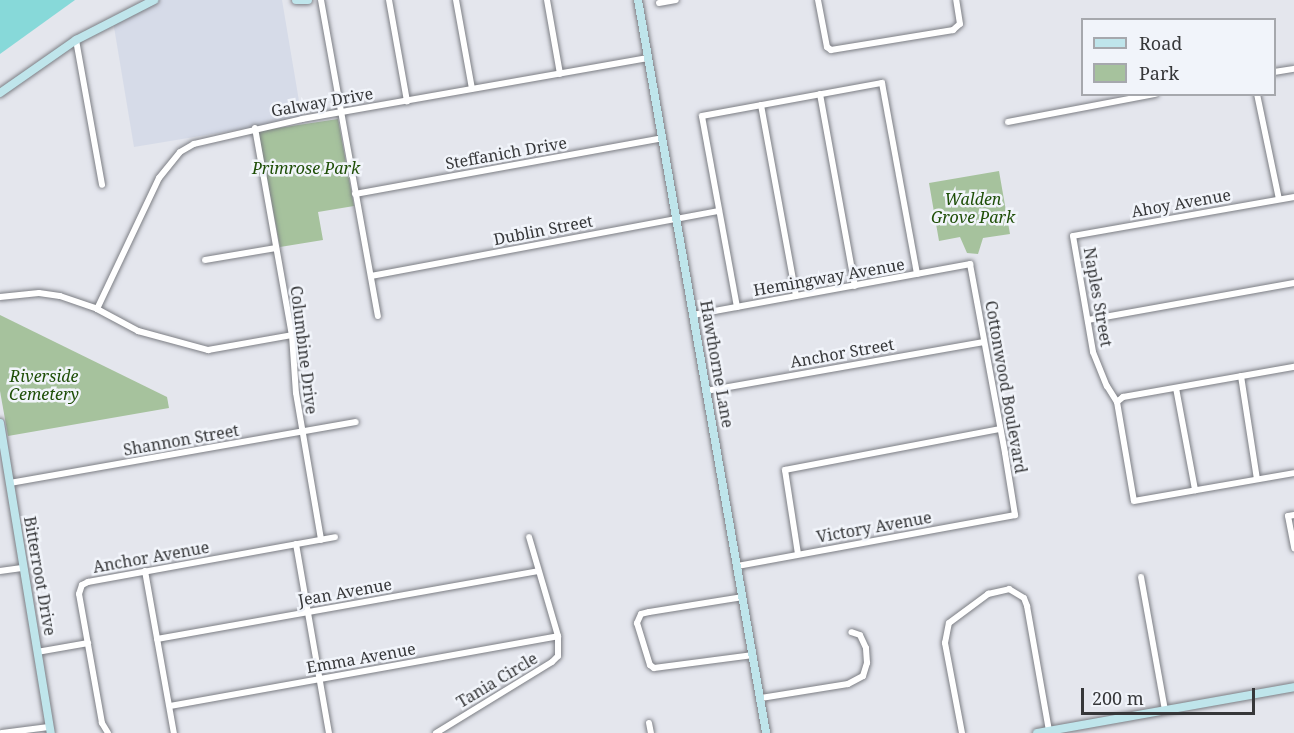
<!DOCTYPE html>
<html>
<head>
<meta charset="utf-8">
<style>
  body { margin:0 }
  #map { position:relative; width:1294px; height:733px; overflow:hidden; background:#e4e6ed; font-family:"Noto Serif",serif }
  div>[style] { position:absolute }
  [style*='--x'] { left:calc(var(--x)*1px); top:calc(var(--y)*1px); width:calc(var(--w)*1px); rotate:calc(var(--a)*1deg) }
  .built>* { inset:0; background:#d6dbe8 }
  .green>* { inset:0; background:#a6c29d }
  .water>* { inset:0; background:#87d9d9 }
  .roads { filter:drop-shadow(0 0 2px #7c7e84) drop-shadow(0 0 2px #7c7e84) }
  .street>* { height:6px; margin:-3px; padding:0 3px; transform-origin:3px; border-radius:3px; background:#fff }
  .secondary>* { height:8px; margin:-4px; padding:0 4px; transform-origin:4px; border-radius:4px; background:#bfe5eb }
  span { translate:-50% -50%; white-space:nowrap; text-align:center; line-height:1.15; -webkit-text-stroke:5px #f1f4fa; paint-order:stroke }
  .street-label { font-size:16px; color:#363739 }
  .park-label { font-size:16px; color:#1e4e07; font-style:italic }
  .legend { position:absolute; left:1081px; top:18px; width:195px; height:78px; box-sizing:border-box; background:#f1f4fa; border:2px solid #a6a8ad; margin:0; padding:8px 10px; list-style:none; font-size:18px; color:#363739 }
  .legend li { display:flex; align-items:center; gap:12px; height:30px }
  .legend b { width:30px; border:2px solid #a6a8ad }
  .scale { position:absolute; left:1081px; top:688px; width:174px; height:27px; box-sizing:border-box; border:3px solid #363739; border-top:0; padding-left:8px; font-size:18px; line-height:21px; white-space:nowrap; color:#363739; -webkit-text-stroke:4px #f1f4fa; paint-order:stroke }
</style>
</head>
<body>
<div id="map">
  <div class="built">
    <i style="clip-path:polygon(149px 0,282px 0,302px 119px,134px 147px,113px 21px)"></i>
  </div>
  <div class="green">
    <i style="clip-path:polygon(338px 119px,354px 206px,318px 212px,323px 240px,280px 247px,258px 131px)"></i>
    <i style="clip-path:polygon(999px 171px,1010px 234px,983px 238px,978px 254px,967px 253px,960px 237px,939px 241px,929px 183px)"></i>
    <i style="clip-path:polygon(0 315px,167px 397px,169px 408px,8px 436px,0 391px)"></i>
  </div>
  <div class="water">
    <i style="clip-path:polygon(0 0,75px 0,0 54px)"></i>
  </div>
  <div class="roads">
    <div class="street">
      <i style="--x:321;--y:0;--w:321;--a:79.8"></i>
      <i style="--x:389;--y:0;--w:103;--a:79.9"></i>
      <i style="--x:456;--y:0;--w:90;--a:79.8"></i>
      <i style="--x:547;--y:0;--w:75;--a:80"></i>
      <i style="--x:818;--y:0;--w:48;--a:79.2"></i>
      <i style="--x:827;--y:47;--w:5;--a:37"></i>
      <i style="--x:831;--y:50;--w:124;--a:-9.3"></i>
      <i style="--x:953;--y:30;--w:9;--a:-41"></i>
      <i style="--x:960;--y:24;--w:24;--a:-99"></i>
      <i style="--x:659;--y:3;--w:17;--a:-10"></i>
      <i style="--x:76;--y:40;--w:147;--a:79.8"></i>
      <i style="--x:1274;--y:72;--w:20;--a:-9"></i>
      <i style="--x:820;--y:94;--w:195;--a:79.7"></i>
      <i style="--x:1257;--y:94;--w:107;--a:78.2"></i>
      <i style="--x:761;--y:105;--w:194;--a:79.6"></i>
      <i style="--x:1008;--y:122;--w:150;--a:-10.8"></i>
      <i style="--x:255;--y:128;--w:210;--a:79.9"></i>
      <i style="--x:292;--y:335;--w:58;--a:86.1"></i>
      <i style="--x:296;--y:393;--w:149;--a:80.3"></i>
      <i style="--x:355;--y:194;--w:312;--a:-10.3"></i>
      <i style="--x:1294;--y:197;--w:224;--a:170"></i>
      <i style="--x:1073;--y:236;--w:118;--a:80.2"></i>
      <i style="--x:1093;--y:352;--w:37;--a:68"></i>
      <i style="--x:1107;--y:386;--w:19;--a:58"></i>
      <i style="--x:1117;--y:402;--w:100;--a:80.3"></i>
      <i style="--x:1134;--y:501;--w:162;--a:-9.9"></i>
      <i style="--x:205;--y:260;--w:72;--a:-9.6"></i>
      <i style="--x:371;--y:276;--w:354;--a:-10.6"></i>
      <i style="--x:0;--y:297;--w:39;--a:-6"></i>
      <i style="--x:39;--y:293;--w:21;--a:8"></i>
      <i style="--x:60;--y:296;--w:39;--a:19"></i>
      <i style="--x:97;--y:309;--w:47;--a:28.2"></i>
      <i style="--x:138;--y:331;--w:73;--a:15.2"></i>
      <i style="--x:208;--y:350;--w:85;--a:-10.1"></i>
      <i style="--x:737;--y:307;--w:194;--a:-100.4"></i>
      <i style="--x:702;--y:116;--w:183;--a:-10.4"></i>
      <i style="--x:882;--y:83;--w:194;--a:79.6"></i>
      <i style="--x:97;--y:309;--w:145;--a:-64.7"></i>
      <i style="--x:159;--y:178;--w:33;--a:-51"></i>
      <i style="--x:180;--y:152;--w:16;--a:-30"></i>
      <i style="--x:194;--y:144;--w:111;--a:-13"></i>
      <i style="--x:302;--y:119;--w:351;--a:-10"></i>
      <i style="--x:693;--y:315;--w:282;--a:-10.4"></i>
      <i style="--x:970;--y:264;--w:192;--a:79.5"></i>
      <i style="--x:1005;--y:453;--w:63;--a:80.8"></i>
      <i style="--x:1015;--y:515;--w:282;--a:169.6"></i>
      <i style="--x:1088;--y:320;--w:209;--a:-10.2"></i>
      <i style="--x:1241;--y:376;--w:104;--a:81.2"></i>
      <i style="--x:1176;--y:388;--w:104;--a:79.4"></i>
      <i style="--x:706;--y:391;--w:282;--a:-10"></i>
      <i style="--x:1117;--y:402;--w:8;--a:-40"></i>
      <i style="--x:1123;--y:397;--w:174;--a:-10"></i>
      <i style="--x:10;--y:483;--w:351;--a:-10"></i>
      <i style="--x:1294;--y:515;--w:6;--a:171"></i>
      <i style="--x:1288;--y:516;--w:33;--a:79"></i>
      <i style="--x:296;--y:544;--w:192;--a:80.1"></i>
      <i style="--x:798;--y:554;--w:85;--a:-98.8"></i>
      <i style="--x:785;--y:470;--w:219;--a:-10.8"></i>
      <i style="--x:0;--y:571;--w:22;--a:-8"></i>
      <i style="--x:145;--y:571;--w:165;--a:79.9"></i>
      <i style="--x:1141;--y:577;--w:135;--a:79.8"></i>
      <i style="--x:743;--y:597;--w:95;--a:170.9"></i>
      <i style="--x:649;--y:612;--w:8;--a:166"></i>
      <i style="--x:641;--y:614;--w:10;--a:114"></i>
      <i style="--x:637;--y:623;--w:44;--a:72.8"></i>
      <i style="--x:650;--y:665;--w:5;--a:37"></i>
      <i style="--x:654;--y:668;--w:100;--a:-7.5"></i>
      <i style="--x:157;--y:639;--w:387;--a:-10.1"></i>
      <i style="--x:37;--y:652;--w:52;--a:-10"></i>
      <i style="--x:761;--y:698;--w:88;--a:-9.1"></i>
      <i style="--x:848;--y:684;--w:17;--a:-28"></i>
      <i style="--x:863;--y:676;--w:14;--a:-73"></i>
      <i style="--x:867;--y:663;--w:15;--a:-94"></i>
      <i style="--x:866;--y:648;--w:14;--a:-115"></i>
      <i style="--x:860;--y:635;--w:9;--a:-162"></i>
      <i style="--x:170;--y:706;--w:394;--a:-10.2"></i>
      <i style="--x:649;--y:723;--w:10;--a:79"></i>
      <i style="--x:2;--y:733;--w:47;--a:-7.3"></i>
      <i style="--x:108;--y:733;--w:12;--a:-121"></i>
      <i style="--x:102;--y:723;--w:131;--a:-100.1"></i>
      <i style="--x:79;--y:594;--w:9;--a:-72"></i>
      <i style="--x:82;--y:585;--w:7;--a:-27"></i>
      <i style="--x:88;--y:582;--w:251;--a:-10.3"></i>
      <i style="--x:436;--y:733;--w:136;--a:-31.5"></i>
      <i style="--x:552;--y:662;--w:8;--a:-45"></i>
      <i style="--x:558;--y:656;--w:20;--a:-90"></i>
      <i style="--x:558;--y:636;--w:103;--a:-106.3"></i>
      <i style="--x:962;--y:733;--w:92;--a:-100.7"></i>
      <i style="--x:945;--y:643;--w:20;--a:-79"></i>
      <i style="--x:949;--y:623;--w:49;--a:-36.6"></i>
      <i style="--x:988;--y:594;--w:22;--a:-13"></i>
      <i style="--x:1009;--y:589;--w:17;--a:31"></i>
      <i style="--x:1024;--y:598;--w:9;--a:69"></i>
      <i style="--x:1027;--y:606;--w:127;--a:80"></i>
    </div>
    <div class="secondary">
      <i style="--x:296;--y:0;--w:12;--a:0"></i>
      <i style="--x:638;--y:0;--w:744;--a:80.09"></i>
      <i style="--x:0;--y:93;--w:93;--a:-34.9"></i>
      <i style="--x:76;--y:40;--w:88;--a:-27.1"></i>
      <i style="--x:0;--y:423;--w:314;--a:80.7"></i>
      <i style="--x:1037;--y:733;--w:261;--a:-10.1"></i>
    </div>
  </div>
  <div class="street-label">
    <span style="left:322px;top:102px;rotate:-10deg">Galway Drive</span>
    <span style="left:506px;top:153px;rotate:-10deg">Steffanich Drive</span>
    <span style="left:1181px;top:203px;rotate:-10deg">Ahoy Avenue</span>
    <span style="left:543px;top:230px;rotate:-11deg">Dublin Street</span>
    <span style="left:829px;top:277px;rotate:-10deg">Hemingway Avenue</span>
    <span style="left:1098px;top:297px;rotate:80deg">Naples Street</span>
    <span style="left:304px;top:350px;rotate:83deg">Columbine Drive</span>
    <span style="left:842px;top:353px;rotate:-10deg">Anchor Street</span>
    <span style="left:717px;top:364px;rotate:80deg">Hawthorne Lane</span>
    <span style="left:1006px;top:387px;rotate:80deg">Cottonwood Boulevard</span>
    <span style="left:181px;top:440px;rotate:-10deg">Shannon Street</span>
    <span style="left:874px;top:527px;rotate:-10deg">Victory Avenue</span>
    <span style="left:151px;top:557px;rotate:-10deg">Anchor Avenue</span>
    <span style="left:40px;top:576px;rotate:80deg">Bitterroot Drive</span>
    <span style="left:345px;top:592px;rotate:-10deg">Jean Avenue</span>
    <span style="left:361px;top:658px;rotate:-10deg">Emma Avenue</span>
    <span style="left:497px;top:680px;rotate:-31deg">Tania Circle</span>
  </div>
  <div class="park-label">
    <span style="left:306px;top:168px">Primrose Park</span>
    <span style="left:973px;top:208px">Walden<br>Grove Park</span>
    <span style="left:44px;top:385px">Riverside<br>Cemetery</span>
  </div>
  <ul class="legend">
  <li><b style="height:8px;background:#bfe5eb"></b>Road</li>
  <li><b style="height:16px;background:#a6c29d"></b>Park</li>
  </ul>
  <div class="scale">200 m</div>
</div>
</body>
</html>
